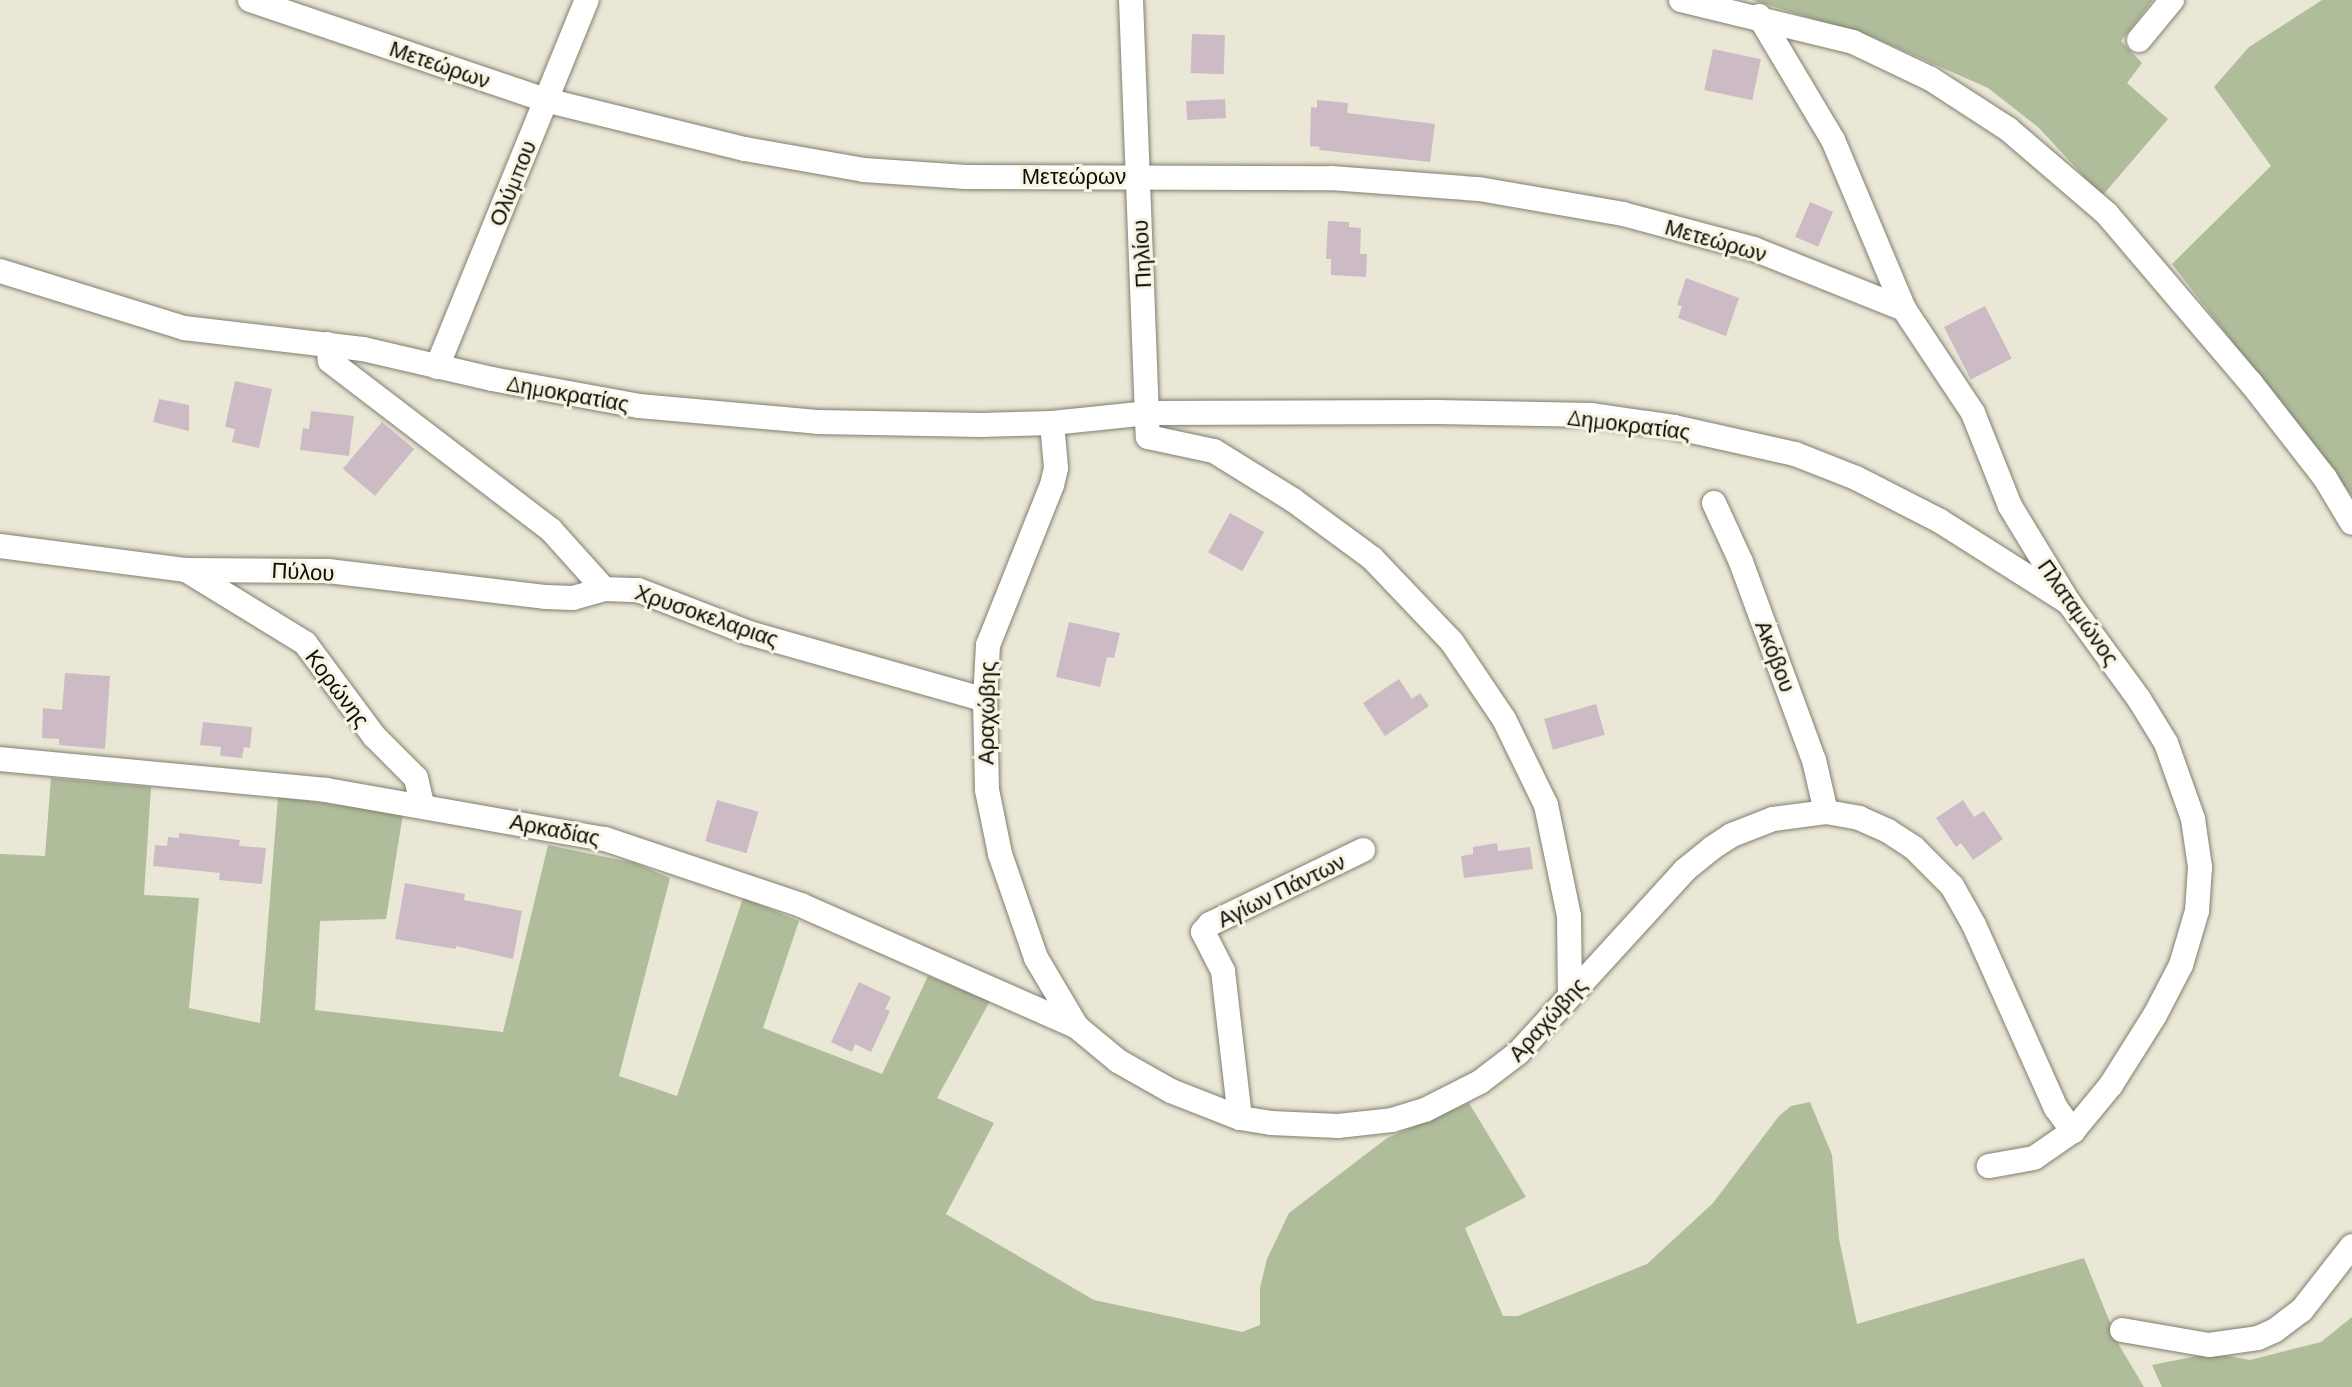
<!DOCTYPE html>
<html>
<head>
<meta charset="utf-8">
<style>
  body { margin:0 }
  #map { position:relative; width:2352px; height:1387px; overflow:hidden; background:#eae7d6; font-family:Barlow,sans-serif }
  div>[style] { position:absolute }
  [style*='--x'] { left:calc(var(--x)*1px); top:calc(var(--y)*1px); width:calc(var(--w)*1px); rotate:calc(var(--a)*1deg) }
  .green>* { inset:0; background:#afbd9b }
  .building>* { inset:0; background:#ccbbc5; transform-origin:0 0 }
  .roads { filter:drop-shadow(0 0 2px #817e6f) drop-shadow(0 0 2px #817e6f) }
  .minor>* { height:24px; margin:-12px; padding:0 12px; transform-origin:12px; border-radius:12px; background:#fff }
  span { translate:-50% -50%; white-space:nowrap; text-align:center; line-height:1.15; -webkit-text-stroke:6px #f7f4e3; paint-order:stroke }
  .street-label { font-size:22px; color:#0d0c07 }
</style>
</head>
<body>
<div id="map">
  <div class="green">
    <i style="clip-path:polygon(1752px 0,2153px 0,2121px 41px,2142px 63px,2127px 83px,2168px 119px,2102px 196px,2039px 128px,1988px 88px,1875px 38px)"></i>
    <i style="clip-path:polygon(2322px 0,2352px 0,2352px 496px,2172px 264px,2271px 166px,2214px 87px,2249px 47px)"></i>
    <i style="clip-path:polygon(51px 778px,151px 787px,144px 895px,199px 898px,189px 1008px,260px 1023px,278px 797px,403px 814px,386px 919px,320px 921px,315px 1010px,503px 1032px,548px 845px,635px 863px,670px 878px,619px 1076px,677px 1096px,743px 898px,799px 921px,763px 1028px,882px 1074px,928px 976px,990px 1001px,937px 1098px,994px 1123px,946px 1214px,1094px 1300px,1242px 1332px,1260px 1325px,1260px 1288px,1267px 1259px,1289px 1213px,1387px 1138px,1469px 1103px,1526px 1197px,1465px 1228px,1503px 1316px,1518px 1316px,1647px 1264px,1713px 1203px,1779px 1116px,1791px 1106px,1810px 1102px,1832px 1155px,1839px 1239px,1857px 1324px,2084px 1258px,2119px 1345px,2144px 1387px,0 1387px,0 854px,45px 856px)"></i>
    <i style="clip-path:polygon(2352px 1317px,2352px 1387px,2162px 1387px,2152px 1365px,2212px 1353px,2250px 1360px,2321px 1342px)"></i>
  </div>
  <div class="building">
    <i style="left:1192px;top:34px;width:33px;height:39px;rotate:2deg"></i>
    <i style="left:1713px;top:49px;width:49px;height:42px;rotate:12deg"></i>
    <i style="left:1225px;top:99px;width:19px;height:39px;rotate:87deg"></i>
    <i style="clip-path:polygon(1317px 100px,1348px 103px,1347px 113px,1435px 124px,1430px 162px,1319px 150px,1320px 147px,1310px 146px,1311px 107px,1317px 108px)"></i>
    <i style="left:1810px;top:202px;width:25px;height:38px;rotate:23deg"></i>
    <i style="clip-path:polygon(1328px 221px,1349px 222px,1349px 227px,1361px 228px,1360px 254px,1367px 254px,1366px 277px,1331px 275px,1331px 259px,1326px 259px)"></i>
    <i style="clip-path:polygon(1686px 278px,1739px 298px,1726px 336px,1678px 318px,1682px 306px,1677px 305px)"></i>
    <i style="left:1985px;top:306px;width:59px;height:46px;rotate:63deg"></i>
    <i style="clip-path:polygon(235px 381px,272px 389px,259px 448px,232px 442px,235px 429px,225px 427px)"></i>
    <i style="clip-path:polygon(159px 399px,189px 405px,189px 431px,153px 422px)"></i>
    <i style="clip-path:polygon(311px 411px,354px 416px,349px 456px,300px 450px,303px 428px,309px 429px)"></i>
    <i style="left:382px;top:422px;width:42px;height:61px;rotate:40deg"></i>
    <i style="left:1230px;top:513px;width:39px;height:45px;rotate:29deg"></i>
    <i style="clip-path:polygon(1069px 622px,1120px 633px,1114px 658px,1107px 657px,1100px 687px,1056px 677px)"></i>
    <i style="clip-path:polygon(65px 673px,110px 676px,105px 749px,59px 745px,59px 739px,42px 738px,43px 708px,62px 710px)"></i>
    <i style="clip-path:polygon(1399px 679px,1412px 699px,1420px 693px,1429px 706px,1385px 736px,1363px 703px)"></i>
    <i style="left:1596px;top:704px;width:32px;height:54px;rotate:74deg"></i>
    <i style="clip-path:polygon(203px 722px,252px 727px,250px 748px,244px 747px,242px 758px,220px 756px,221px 747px,200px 745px)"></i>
    <i style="left:717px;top:800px;width:43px;height:43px;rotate:16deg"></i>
    <i style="clip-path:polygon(1963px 800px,1974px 817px,1984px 811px,2003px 839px,1973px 860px,1961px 843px,1956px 847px,1936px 818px)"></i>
    <i style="clip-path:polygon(179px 833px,240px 840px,239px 846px,266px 848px,262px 884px,219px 880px,220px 873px,153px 866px,155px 845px,167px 846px,168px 837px,179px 838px)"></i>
    <i style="clip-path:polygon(1497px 843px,1498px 851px,1530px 847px,1533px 869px,1464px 878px,1461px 856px,1473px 854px,1473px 847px)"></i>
    <i style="clip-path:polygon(405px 883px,465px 894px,464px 900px,522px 911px,513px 959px,456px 946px,456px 949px,395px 939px)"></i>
    <i style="clip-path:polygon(859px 982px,891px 997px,885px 1009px,890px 1011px,871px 1052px,855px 1044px,852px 1052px,831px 1042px)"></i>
  </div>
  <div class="roads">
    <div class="minor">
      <i style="--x:250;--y:0;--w:311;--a:18.7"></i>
      <i style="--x:545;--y:100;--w:206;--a:13.8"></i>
      <i style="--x:745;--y:149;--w:121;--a:10"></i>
      <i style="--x:864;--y:170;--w:102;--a:3.9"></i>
      <i style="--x:966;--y:177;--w:365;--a:0.2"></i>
      <i style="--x:1331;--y:178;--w:148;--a:4.3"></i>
      <i style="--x:1479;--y:189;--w:146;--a:9.8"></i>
      <i style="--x:1623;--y:214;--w:136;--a:15"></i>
      <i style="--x:1754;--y:249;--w:162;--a:21.8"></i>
      <i style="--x:1131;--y:0;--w:437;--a:87.8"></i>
      <i style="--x:1148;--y:437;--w:67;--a:12"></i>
      <i style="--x:1214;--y:451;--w:93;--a:31.8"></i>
      <i style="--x:1293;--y:500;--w:98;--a:36.3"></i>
      <i style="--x:1372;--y:558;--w:116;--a:46.4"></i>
      <i style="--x:1452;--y:642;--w:93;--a:56"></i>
      <i style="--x:1504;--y:719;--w:96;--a:64"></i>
      <i style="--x:1546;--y:805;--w:113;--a:78.3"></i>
      <i style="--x:1569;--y:916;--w:78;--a:89.3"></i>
      <i style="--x:1681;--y:0;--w:177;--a:13.7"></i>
      <i style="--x:1853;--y:42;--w:86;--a:25.4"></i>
      <i style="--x:1931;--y:79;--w:92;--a:33"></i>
      <i style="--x:2008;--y:129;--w:130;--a:40.6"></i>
      <i style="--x:2107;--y:214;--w:222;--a:49.6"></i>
      <i style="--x:2251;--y:383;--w:120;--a:52.1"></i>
      <i style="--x:2325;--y:478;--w:52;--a:59"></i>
      <i style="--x:1759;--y:16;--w:144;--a:59.2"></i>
      <i style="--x:1833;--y:140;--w:183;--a:67.2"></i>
      <i style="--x:1904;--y:309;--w:125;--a:56.4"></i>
      <i style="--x:1973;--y:413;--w:100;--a:68.3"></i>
      <i style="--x:2010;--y:506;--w:114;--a:58.7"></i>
      <i style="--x:2069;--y:603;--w:119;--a:53.9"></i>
      <i style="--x:2139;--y:699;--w:52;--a:58.5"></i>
      <i style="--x:2166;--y:743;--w:81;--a:70.4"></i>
      <i style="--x:2193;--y:819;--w:49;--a:81.7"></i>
      <i style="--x:2200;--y:867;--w:44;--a:93.9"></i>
      <i style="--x:2197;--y:911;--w:56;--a:106.5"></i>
      <i style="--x:2181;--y:965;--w:56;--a:117.5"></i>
      <i style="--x:2155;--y:1015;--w:83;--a:122.2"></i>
      <i style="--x:2111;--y:1085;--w:60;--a:129.6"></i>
      <i style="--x:2073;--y:1131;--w:47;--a:145.3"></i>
      <i style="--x:2034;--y:1158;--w:46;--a:169.9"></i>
      <i style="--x:2139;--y:40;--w:52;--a:-50.5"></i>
      <i style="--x:0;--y:271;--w:193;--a:17.2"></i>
      <i style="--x:184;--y:328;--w:180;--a:6.7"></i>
      <i style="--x:363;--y:349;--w:132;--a:13.1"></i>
      <i style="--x:492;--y:379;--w:149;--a:10.4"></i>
      <i style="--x:639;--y:406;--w:179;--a:5.1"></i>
      <i style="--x:817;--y:422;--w:165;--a:1"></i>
      <i style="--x:982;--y:425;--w:70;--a:-1.6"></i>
      <i style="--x:1052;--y:423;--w:97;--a:-5.9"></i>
      <i style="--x:1148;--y:413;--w:289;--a:-0.2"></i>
      <i style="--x:1437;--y:412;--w:155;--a:1.1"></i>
      <i style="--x:1592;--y:415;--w:83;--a:8.3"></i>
      <i style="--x:1674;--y:427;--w:124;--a:12.6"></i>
      <i style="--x:1795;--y:454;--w:66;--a:21.5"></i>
      <i style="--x:1856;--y:478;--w:94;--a:27.1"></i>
      <i style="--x:1940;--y:521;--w:153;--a:32.4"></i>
      <i style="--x:328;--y:344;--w:17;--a:83"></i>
      <i style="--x:330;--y:361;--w:278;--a:37.4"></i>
      <i style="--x:551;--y:530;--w:79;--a:48.1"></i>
      <i style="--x:604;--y:589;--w:34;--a:2"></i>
      <i style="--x:638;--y:590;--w:119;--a:21.2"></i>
      <i style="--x:749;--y:633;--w:245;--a:15.8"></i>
      <i style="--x:437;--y:367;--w:396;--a:-67.8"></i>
      <i style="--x:1052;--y:423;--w:45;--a:84.9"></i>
      <i style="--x:1056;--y:468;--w:17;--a:103"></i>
      <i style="--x:1052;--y:485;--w:172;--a:111.8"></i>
      <i style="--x:988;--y:645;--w:55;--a:93.1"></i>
      <i style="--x:985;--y:700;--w:90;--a:88.7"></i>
      <i style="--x:987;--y:790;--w:65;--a:78.5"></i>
      <i style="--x:1000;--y:854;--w:110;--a:70.9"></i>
      <i style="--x:1036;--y:958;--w:80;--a:59.3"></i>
      <i style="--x:1077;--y:1027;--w:53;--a:39.7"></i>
      <i style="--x:1118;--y:1061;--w:61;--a:29.5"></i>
      <i style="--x:1171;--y:1091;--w:74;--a:21.4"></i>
      <i style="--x:1240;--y:1118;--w:31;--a:9"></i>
      <i style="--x:1271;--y:1123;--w:67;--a:2.6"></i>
      <i style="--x:1338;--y:1126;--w:54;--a:-6.3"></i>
      <i style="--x:1392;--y:1120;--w:34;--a:-17"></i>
      <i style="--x:1425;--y:1110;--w:62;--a:-27"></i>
      <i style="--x:1480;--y:1082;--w:48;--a:-37.3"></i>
      <i style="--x:1518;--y:1053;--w:248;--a:-47.6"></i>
      <i style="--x:1685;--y:870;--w:35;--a:-39"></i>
      <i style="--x:1712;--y:848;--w:24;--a:-33"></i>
      <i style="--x:1732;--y:835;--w:44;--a:-21.3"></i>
      <i style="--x:1773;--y:819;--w:53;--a:-7.5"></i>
      <i style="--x:1826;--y:812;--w:34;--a:10"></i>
      <i style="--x:1859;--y:818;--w:32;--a:24"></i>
      <i style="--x:1888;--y:831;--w:31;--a:33"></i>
      <i style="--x:1914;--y:848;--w:54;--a:45"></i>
      <i style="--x:1952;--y:886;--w:45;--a:60.6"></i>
      <i style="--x:1974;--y:925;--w:201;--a:65.9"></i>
      <i style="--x:2056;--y:1108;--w:29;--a:54"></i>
      <i style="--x:1714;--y:503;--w:65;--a:65.4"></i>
      <i style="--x:1741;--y:562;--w:211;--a:69.8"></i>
      <i style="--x:1814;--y:760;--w:53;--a:77"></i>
      <i style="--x:0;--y:546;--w:188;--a:7.4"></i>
      <i style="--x:186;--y:570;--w:142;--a:0.4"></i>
      <i style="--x:328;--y:571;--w:220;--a:6.8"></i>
      <i style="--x:546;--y:597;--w:27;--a:2"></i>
      <i style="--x:573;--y:598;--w:32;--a:-16"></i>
      <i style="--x:186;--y:570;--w:140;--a:31.5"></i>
      <i style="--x:305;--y:643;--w:116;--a:53.4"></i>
      <i style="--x:374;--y:736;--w:59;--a:45"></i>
      <i style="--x:416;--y:778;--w:28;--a:77"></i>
      <i style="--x:0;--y:759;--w:327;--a:5.4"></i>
      <i style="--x:326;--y:790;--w:283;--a:10"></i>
      <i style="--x:605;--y:839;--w:207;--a:18.6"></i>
      <i style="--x:801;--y:905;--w:302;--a:23.8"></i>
      <i style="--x:1240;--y:1118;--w:148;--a:-96.6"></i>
      <i style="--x:1223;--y:971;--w:44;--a:-117.1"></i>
      <i style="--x:1203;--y:932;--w:11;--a:-49"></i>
      <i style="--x:1210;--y:924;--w:170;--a:-25.8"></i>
      <i style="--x:2122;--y:1330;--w:88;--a:9.8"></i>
      <i style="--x:2209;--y:1345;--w:49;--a:-8.1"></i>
      <i style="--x:2258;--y:1338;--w:17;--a:-24"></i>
      <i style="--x:2274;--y:1331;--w:35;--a:-37"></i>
      <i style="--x:2302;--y:1310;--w:81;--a:-52"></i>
    </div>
  </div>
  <div class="street-label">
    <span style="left:440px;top:64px;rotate:19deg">Μετεώρων</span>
    <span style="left:1074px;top:176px">Μετεώρων</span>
    <span style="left:512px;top:183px;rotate:-68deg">Ολύμπου</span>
    <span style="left:1716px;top:240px;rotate:16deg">Μετεώρων</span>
    <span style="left:1141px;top:254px;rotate:-93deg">Πηλίου</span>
    <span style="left:568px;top:393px;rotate:10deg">Δημοκρατίας</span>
    <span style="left:1629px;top:424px;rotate:7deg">Δημοκρατίας</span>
    <span style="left:303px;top:571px;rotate:3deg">Πύλου</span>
    <span style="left:2079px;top:612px;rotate:55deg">Πλαταμώνος</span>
    <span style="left:707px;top:615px;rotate:19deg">Χρυσοκελαριας</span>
    <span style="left:1776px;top:656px;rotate:69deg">Ακόβου</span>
    <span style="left:338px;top:688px;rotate:53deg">Κορώνης</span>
    <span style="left:986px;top:713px;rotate:-89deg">Αραχώβης</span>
    <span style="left:555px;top:829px;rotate:11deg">Αρκαδίας</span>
    <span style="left:1281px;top:890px;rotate:-26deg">Αγίων Πάντων</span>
    <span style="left:1547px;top:1019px;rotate:-48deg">Αραχώβης</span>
  </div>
</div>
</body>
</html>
